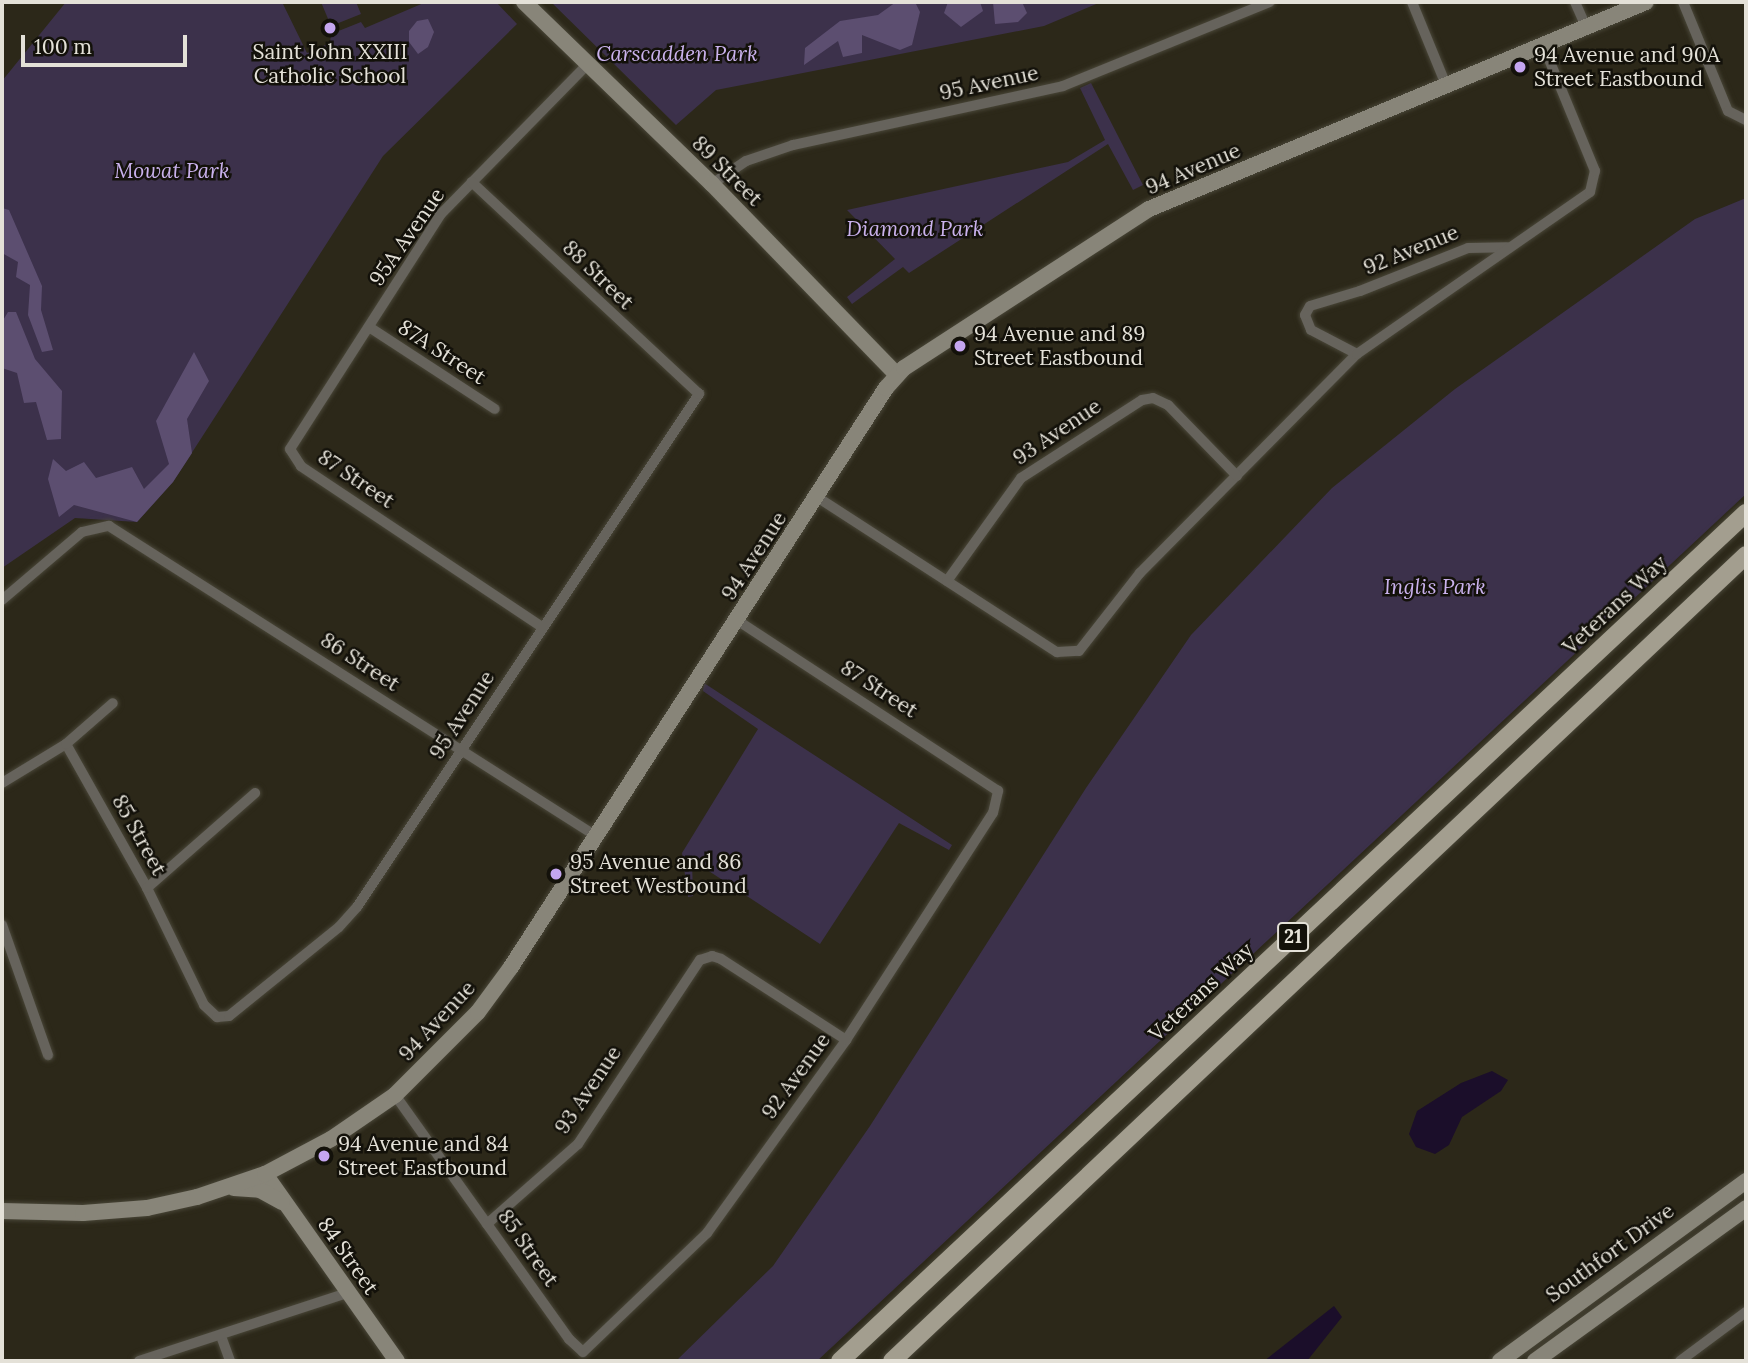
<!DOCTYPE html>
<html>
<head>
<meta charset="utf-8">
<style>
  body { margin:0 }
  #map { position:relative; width:1748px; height:1363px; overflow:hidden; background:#2c2819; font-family:Lora,serif }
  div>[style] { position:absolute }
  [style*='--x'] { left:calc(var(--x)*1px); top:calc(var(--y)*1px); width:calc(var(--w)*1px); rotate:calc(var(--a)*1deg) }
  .green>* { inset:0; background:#3c314b }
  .forest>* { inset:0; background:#5c4e70 }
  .water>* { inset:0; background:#1b0e2a }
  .roads { filter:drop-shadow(0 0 2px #494638) drop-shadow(0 0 2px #494638) }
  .street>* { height:10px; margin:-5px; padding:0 5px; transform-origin:5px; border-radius:5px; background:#66635c }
  .secondary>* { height:16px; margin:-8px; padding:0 8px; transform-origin:8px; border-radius:8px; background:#888579 }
  .primary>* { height:18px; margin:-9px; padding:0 9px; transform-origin:9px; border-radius:9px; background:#a39e8f }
  .dots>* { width:19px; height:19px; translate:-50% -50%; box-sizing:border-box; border:4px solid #13110a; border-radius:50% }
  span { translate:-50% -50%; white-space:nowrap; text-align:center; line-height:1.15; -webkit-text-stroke:5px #13110a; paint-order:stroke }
  .shield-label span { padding:2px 5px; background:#13110a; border:2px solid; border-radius:5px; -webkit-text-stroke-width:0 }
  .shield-label { font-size:19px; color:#e4e1d8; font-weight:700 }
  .poi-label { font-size:21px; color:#e4e1d8 }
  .left { translate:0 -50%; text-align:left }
  .park-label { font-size:21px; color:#cab2ed; font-style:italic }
  .street-label { font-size:21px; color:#e4e1d8 }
  .frame { position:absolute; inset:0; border:4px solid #e4e1d8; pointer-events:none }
  .scale { position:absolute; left:21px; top:35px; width:166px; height:32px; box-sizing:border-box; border:4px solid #e4e1d8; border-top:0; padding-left:9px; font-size:21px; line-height:24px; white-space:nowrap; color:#e4e1d8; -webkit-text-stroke:5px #13110a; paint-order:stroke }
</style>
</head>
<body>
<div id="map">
  <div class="green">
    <i style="clip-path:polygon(66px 2px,282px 2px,307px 53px,330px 43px,331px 34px,361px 22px,365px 28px,426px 2px,496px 2px,517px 24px,383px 156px,173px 482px,137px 522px,75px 518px,2px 568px,2px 81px)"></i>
    <i style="clip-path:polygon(321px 2px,356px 2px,361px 14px,331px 26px)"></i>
    <i style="clip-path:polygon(551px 2px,1101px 2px,1044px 26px,716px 90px,676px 125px)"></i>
    <i style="clip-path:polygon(1091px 83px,1143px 185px,1133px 190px,1108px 144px,909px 273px,903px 267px,852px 304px,847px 297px,895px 259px,847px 210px,1068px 162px,1105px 140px,1080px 88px)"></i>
    <i style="clip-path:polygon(1746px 198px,1746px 494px,817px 1361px,676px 1361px,773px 1266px,870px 1126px,1086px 788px,1191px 635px,1332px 488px,1455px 389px,1695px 219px)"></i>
    <i style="clip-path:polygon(704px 683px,952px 845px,949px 850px,899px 823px,820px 944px,692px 860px,693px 896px,688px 897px,682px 853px,758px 729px,703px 691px)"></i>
  </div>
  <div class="forest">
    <i style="clip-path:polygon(896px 2px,915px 2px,920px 12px,912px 45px,900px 50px,862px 35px,862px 53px,843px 57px,838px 41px,804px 65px,805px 48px,840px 21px,878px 15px)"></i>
    <i style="clip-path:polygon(948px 2px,980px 2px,983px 11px,961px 27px,944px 13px)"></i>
    <i style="clip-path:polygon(993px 2px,1022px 2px,1027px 13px,1018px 22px,995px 24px)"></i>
    <i style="clip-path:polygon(428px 19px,434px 32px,428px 47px,418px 54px,409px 42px,409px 31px,417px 21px)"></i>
    <i style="clip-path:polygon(2px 208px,9px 210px,42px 286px,41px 310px,53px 350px,42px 352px,28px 315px,30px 285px,16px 277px,18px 262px,2px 253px)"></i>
    <i style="clip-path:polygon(8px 312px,16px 312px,35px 359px,62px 391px,61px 439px,47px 440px,36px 402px,24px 403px,17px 373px,2px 368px,2px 322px)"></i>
    <i style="clip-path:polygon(194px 352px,209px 381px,187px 419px,192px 453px,173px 482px,137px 522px,74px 505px,59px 517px,48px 479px,53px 459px,66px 471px,84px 462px,96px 478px,132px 467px,144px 489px,169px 464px,156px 421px)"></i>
  </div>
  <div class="water">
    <i style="clip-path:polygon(1492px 1071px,1508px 1080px,1501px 1091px,1462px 1117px,1449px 1145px,1435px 1154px,1416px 1147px,1409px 1134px,1417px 1111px,1461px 1083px)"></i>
    <i style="clip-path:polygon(1334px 1306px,1342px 1317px,1307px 1361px,1264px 1361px)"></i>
  </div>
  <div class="roads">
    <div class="street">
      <i style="--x:1412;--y:2;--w:90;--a:67.7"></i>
      <i style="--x:1575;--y:2;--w:27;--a:66"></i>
      <i style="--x:1683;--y:2;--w:118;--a:67.6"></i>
      <i style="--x:1728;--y:111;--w:20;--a:27"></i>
      <i style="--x:712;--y:184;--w:41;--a:-34.1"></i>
      <i style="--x:746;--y:161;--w:50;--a:-18.8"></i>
      <i style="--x:793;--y:145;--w:276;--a:-12.3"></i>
      <i style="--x:1063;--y:86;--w:223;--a:-22.1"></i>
      <i style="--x:369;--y:327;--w:150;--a:33.1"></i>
      <i style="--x:1357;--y:354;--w:52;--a:-152.4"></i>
      <i style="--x:1311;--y:330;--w:16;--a:-112"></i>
      <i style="--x:1305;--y:315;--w:10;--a:-61"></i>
      <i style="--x:1310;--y:306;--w:52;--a:-16.7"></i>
      <i style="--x:1360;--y:291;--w:116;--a:-21.7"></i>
      <i style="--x:1468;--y:248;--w:39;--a:-1"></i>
      <i style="--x:817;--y:497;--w:286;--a:32.9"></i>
      <i style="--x:1057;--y:652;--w:22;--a:-3"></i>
      <i style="--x:1079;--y:651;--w:99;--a:-52"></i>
      <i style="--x:1140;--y:573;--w:308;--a:-45.3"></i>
      <i style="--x:1357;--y:354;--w:284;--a:-34.8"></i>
      <i style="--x:1590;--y:192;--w:22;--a:-77"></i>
      <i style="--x:1595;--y:171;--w:136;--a:-112.4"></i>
      <i style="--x:947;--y:581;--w:127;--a:-54.3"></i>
      <i style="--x:1021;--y:478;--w:144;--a:-32.8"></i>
      <i style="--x:1142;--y:400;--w:11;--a:-10"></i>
      <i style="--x:1153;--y:398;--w:17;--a:25"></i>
      <i style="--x:1168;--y:405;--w:99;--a:45.8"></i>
      <i style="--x:2;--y:600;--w:105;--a:-40.4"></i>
      <i style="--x:82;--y:532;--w:28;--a:-13"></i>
      <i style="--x:109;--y:526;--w:577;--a:32.48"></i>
      <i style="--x:542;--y:627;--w:290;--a:-146.3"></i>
      <i style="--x:301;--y:466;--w:20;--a:-123"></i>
      <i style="--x:290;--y:449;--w:279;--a:-57.3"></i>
      <i style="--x:441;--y:214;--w:209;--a:-45.6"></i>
      <i style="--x:66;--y:744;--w:165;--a:60.6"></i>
      <i style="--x:147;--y:888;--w:130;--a:64"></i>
      <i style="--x:204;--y:1005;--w:18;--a:43"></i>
      <i style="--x:217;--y:1017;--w:12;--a:-5"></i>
      <i style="--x:229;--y:1016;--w:141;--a:-39"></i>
      <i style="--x:339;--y:927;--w:27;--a:-48"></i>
      <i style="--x:357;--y:907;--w:617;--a:-56.31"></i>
      <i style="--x:699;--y:394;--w:311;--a:-137"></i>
      <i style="--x:2;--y:783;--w:75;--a:-31.4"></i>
      <i style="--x:66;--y:744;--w:62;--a:-41.1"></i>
      <i style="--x:147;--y:888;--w:144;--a:-41.3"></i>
      <i style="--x:2;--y:925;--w:138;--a:70.5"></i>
      <i style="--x:395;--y:1095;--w:300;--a:54.5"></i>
      <i style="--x:569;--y:1339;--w:19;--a:43"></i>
      <i style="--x:583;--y:1352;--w:172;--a:-43.8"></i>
      <i style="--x:707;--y:1233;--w:238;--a:-54.2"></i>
      <i style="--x:846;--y:1040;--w:270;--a:-57.1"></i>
      <i style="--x:993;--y:813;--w:23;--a:-77"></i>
      <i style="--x:998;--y:791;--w:312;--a:-146.8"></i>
      <i style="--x:487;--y:1224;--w:121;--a:-41.3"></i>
      <i style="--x:578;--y:1144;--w:221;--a:-56.5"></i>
      <i style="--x:700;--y:960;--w:13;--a:-18"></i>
      <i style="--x:712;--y:956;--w:9;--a:18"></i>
      <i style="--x:721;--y:959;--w:149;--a:32.9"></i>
      <i style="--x:221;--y:1336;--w:27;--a:70"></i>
      <i style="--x:139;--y:1361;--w:219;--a:-18.1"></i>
      <i style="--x:1680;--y:1361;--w:82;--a:-36.6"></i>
    </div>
    <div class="secondary">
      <i style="--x:524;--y:2;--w:262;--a:44.1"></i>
      <i style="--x:712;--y:184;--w:264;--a:45.9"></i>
      <i style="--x:265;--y:1174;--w:229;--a:54.8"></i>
      <i style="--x:234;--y:1188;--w:26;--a:4"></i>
      <i style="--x:260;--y:1190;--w:25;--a:29"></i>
      <i style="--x:2;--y:1211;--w:81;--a:1.4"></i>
      <i style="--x:83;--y:1213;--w:64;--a:-4.5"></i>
      <i style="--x:147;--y:1208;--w:51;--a:-12.4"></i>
      <i style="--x:197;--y:1197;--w:72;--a:-18.7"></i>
      <i style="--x:265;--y:1174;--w:75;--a:-27.9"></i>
      <i style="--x:331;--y:1139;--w:78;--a:-34.5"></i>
      <i style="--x:395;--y:1095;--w:117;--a:-45"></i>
      <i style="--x:478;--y:1012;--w:56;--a:-53.7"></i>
      <i style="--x:511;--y:967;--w:690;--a:-57.07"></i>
      <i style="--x:886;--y:388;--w:27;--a:-48"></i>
      <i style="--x:904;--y:368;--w:292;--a:-33"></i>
      <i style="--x:1149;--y:209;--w:538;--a:-22.61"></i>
      <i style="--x:1500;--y:1361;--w:305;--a:-36.2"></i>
      <i style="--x:1535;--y:1361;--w:261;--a:-35.9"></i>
    </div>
    <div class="primary">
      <i style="--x:840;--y:1361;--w:1241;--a:-43.11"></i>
      <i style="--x:892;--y:1361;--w:1174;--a:-43.34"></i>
    </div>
  </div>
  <div class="dots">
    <i style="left:330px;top:28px;background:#c5a6f0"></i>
    <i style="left:1520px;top:67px;background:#c5a6f0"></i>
    <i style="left:960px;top:346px;background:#c5a6f0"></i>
    <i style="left:556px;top:874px;background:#c5a6f0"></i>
    <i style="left:324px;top:1156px;background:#c5a6f0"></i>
  </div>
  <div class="shield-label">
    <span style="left:1293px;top:937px">21</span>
  </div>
  <div class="poi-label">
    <span style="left:330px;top:64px">Saint John XXIII<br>Catholic School</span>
    <span class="left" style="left:1534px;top:67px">94 Avenue and 90A<br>Street Eastbound</span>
    <span class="left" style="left:974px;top:346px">94 Avenue and 89<br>Street Eastbound</span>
    <span class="left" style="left:570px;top:874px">95 Avenue and 86<br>Street Westbound</span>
    <span class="left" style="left:338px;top:1156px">94 Avenue and 84<br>Street Eastbound</span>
  </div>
  <div class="park-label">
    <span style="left:677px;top:54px">Carscadden Park</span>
    <span style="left:172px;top:171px">Mowat Park</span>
    <span style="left:915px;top:229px">Diamond Park</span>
    <span style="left:1435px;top:587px">Inglis Park</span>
  </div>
  <div class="street-label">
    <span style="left:989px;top:83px;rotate:-12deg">95 Avenue</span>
    <span style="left:1193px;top:169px;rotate:-23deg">94 Avenue</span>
    <span style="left:727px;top:171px;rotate:45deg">89 Street</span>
    <span style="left:407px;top:237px;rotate:-55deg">95A Avenue</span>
    <span style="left:1411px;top:250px;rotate:-22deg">92 Avenue</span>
    <span style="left:598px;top:275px;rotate:44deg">88 Street</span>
    <span style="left:442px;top:352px;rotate:33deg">87A Street</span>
    <span style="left:1057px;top:432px;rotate:-34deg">93 Avenue</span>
    <span style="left:356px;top:479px;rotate:34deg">87 Street</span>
    <span style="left:754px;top:556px;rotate:-57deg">94 Avenue</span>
    <span style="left:1615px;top:605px;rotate:-43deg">Veterans Way</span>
    <span style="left:360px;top:662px;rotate:33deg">86 Street</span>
    <span style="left:879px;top:689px;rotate:33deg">87 Street</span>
    <span style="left:462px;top:715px;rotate:-57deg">95 Avenue</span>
    <span style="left:139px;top:835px;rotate:61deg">85 Street</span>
    <span style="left:1201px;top:992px;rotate:-43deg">Veterans Way</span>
    <span style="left:437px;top:1021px;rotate:-47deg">94 Avenue</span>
    <span style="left:796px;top:1076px;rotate:-54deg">92 Avenue</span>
    <span style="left:588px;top:1090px;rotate:-56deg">93 Avenue</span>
    <span style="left:528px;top:1248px;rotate:55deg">85 Street</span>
    <span style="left:1610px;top:1253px;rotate:-36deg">Southfort Drive</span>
    <span style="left:348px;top:1256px;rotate:55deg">84 Street</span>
  </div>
  <div class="frame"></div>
  <div class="scale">100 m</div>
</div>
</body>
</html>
